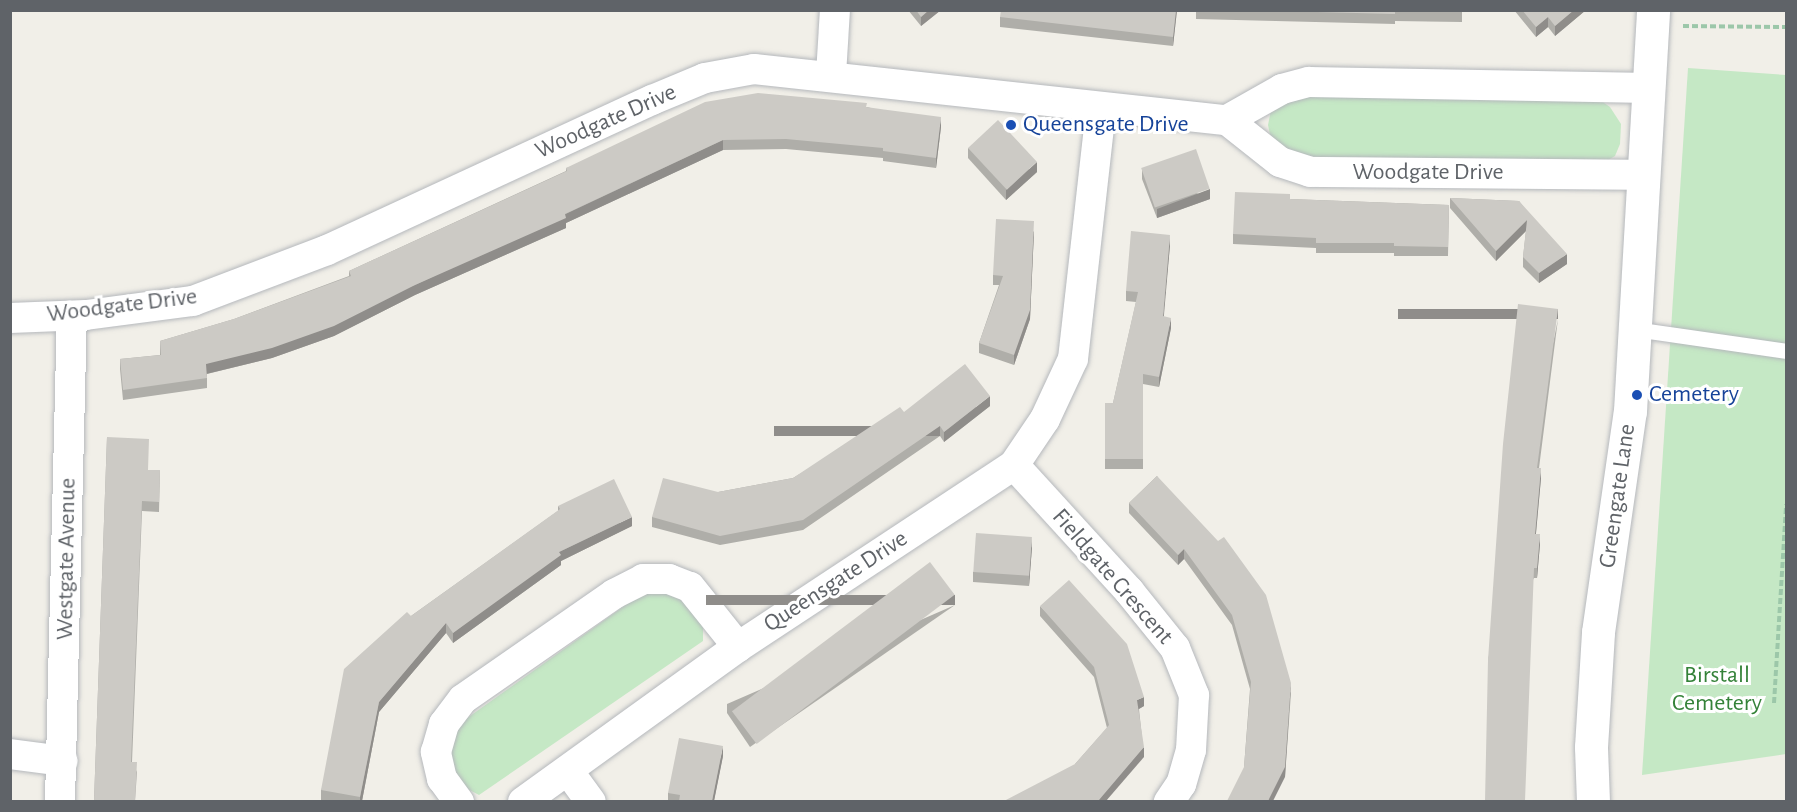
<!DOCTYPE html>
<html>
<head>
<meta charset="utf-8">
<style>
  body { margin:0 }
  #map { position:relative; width:1797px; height:812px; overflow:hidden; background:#f1efe8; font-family:"Alegreya Sans",sans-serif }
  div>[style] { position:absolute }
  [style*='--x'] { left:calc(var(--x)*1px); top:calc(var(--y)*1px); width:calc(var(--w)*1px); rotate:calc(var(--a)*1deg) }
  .green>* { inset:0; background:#c5e8c5 }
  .path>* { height:4px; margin-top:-2px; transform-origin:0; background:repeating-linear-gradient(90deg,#9cc7a9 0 6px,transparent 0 9px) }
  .roads { filter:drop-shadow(0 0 2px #b5b8bc) drop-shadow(0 0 2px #b5b8bc) }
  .lane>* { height:15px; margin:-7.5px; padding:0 7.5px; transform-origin:7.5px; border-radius:7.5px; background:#fff }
  .street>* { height:30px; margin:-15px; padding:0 15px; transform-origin:15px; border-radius:15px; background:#fff }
  .secondary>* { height:33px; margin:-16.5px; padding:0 16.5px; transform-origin:16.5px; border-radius:16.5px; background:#fff }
  .wall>* { inset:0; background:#afaea9 }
  .shaded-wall>* { inset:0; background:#8f8d8a; transform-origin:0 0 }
  .building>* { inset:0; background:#cccac5; transform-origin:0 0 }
  .dots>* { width:16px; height:16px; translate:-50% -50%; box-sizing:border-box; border:3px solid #fff; border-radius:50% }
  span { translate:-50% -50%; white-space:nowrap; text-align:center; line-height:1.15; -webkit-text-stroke:6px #fff; paint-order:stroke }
  .street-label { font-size:24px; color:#5f6368 }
  .transit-label { font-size:24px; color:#164399 }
  .left { translate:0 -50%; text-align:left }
  .park-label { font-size:24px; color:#348238 }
  .frame { position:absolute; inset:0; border:12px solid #5f6368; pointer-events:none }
</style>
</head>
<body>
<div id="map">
  <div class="green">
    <i style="clip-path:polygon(1688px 68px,1786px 75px,1786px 754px,1642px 775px)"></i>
    <i style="clip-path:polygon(1313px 93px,1594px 96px,1610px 107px,1621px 124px,1620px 144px,1615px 156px,1594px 168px,1306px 162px,1272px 144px,1268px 125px,1271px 110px,1284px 98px)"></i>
    <i style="clip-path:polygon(655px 591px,675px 591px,703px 624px,703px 641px,479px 795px,458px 784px,447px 748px,456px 726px,634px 599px)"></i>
  </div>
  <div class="path">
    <i style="--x:1683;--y:26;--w:103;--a:0.6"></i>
    <i style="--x:1774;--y:703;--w:199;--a:-86.5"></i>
  </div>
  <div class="roads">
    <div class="lane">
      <i style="--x:1634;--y:329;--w:154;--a:8.2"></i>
    </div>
    <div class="street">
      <i style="--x:831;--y:75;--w:65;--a:-86.5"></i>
      <i style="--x:1227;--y:120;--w:63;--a:-29.4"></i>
      <i style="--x:1282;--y:89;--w:28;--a:-15"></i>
      <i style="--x:1309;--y:82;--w:341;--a:1"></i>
      <i style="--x:10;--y:318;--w:76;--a:-2.3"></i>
      <i style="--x:86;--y:315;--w:108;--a:-7.5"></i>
      <i style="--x:193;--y:301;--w:143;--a:-20.8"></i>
      <i style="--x:327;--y:250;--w:358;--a:-24.8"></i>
      <i style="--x:652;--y:100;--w:57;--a:-22.5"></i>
      <i style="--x:705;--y:78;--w:50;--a:-10.4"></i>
      <i style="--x:754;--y:69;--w:476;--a:6.2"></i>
      <i style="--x:1227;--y:120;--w:68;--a:38.4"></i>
      <i style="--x:1280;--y:162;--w:32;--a:18"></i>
      <i style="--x:1310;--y:172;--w:335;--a:0.5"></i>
      <i style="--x:1014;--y:465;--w:171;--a:47.6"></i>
      <i style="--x:1129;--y:591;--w:73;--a:51.1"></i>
      <i style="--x:1175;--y:648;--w:51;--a:68"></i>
      <i style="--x:1194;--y:695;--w:55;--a:93.1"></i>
      <i style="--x:1191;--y:750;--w:35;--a:106"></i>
      <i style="--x:1181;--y:784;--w:22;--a:124"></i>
      <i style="--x:10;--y:754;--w:53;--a:7.5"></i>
      <i style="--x:569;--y:772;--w:37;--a:54"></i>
      <i style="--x:60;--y:802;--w:486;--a:-88.6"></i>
      <i style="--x:459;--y:802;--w:29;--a:-126"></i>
      <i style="--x:442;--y:779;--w:28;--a:-103"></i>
      <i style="--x:436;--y:752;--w:29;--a:-74"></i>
      <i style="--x:444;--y:724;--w:31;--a:-53"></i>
      <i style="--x:463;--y:699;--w:184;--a:-34.8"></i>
      <i style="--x:614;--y:594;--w:33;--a:-27"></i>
      <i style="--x:643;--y:579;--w:26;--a:0"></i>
      <i style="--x:669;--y:579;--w:22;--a:21"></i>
      <i style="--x:690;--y:587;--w:77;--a:51.3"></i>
      <i style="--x:523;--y:802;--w:265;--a:-35.8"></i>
      <i style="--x:738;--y:647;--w:331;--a:-33.4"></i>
      <i style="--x:1014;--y:465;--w:55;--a:-56"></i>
      <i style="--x:1045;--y:419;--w:66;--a:-65"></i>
      <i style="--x:1073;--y:359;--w:252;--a:-83.6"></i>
    </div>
    <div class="secondary">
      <i style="--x:1593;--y:802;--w:55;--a:-92.1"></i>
      <i style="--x:1591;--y:747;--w:115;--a:-86.5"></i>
      <i style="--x:1598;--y:632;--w:223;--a:-81.8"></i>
      <i style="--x:1630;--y:411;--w:402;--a:-86.7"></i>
    </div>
  </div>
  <div class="wall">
    <i style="clip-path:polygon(908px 10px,941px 10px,921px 26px)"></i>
    <i style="clip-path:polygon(1177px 10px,1173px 46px,1000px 27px,1000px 17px)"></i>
    <i style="clip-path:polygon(1196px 10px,1462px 10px,1462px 22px,1395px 21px,1395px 24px,1196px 19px)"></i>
    <i style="clip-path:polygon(1514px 10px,1586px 10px,1555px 36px,1548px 27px,1536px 37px)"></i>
    <i style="clip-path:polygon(867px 107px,941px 127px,936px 168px,883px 161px,883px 158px,786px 149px,723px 150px,566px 223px,566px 228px,415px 295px,334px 336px,272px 358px,207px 374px,207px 388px,123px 400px,120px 369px,120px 359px,160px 355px,160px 341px,234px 319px,349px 276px,349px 271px,566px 171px,566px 168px)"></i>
    <i style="clip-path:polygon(968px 148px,1037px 172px,1006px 200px,968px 158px)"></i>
    <i style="clip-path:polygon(1142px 169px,1210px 199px,1157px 218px,1142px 179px)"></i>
    <i style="clip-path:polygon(1450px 198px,1519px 201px,1567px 264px,1539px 283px,1523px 267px,1523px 257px,1526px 231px,1496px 261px,1450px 208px)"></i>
    <i style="clip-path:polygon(1290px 199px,1449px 205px,1448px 256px,1394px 256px,1394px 253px,1316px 253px,1316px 248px,1233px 244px,1233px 234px)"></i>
    <i style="clip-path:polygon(1034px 231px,1030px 319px,1014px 365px,979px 353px,979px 343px,999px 285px,993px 285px,993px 275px)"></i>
    <i style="clip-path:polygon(1170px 245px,1163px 316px,1171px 328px,1159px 387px,1143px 384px,1143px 469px,1105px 469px,1105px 403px,1113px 403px,1136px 302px,1126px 301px,1126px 291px)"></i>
    <i style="clip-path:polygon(1558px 319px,1539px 468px,1541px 478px,1536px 534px,1540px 544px,1537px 578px,1534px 578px,1488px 660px)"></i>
    <i style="clip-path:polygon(990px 406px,944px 442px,940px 436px,803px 530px,720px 545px,652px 527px,652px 517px,718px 492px,793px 478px,904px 412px)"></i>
    <i style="clip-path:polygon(107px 437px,148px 470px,160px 470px,159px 512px,142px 511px,132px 762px,137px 772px,135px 801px,94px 801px)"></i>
    <i style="clip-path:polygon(1157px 476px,1291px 693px,1285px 777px,1244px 767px,1250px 689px,1232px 625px,1184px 559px,1178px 565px,1129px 513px,1129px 503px)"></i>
    <i style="clip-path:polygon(558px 506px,632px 526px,561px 561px,561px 565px,453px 643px,446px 633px,379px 712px,362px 801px,331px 801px,321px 800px,321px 790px,411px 616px,558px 511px)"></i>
    <i style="clip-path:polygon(1032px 547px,1029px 586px,973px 582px,973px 572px)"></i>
    <i style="clip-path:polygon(955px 605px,750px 747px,727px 713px,727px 704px)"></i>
    <i style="clip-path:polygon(1040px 606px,1144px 706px,1139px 709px,1144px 757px,1075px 764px,1107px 728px,1094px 677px,1040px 616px)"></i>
    <i style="clip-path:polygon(723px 756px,714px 801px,668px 801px,668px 793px)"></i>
  </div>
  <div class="shaded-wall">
    <i style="clip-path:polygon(929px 10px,941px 10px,921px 26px,921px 17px)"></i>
    <i style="clip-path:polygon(1176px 10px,1177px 10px,1173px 46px,1173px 37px)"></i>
    <i style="clip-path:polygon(1574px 10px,1586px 10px,1555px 36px,1555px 26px)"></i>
    <i style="clip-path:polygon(1548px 17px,1548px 27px,1536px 37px,1536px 27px)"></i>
    <i style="clip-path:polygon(941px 117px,941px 127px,936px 168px,936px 158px)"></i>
    <i style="clip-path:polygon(723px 140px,723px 150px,566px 223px,566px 228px,415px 295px,334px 336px,272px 358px,206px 374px,206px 364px,415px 285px)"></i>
    <i style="clip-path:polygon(1037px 162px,1037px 172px,1006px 200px,1006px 190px)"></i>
    <i style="clip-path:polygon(1210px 189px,1210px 199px,1157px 218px,1157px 209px)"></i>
    <i style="clip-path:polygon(1527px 220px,1527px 230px,1496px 261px,1496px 251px)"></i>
    <i style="clip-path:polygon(1034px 231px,1030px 319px,1014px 365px,1014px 355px)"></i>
    <i style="clip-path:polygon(1170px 235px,1170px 245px,1163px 326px,1163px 316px)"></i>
    <i style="clip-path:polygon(1567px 254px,1567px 264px,1539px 283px,1539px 273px)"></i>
    <i style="left:1558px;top:309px;width:10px;height:160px;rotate:90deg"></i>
    <i style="clip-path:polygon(1171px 318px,1171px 328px,1159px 387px,1159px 377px)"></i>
    <i style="clip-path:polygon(990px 396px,990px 406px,944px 442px,944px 432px)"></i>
    <i style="left:940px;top:426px;width:10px;height:166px;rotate:90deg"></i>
    <i style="clip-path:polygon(1541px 468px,1541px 478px,1535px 543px,1535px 534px)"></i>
    <i style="clip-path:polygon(632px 517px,632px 526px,561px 561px,561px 565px,453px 643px,453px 633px,559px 552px)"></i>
    <i style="clip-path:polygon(1540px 534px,1540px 544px,1537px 578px,1537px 568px)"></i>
    <i style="clip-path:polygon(1032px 537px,1032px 547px,1029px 586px,1029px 576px)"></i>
    <i style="clip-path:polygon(1184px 549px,1184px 559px,1178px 565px,1178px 555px)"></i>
    <i style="left:955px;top:595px;width:10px;height:249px;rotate:90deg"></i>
    <i style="clip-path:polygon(446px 623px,446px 633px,379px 712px,362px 801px,360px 801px,360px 797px,379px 702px)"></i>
    <i style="clip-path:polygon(1291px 683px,1285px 777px,1273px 801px,1268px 801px)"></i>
    <i style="clip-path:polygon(1144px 697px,1144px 706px,1137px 710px,1137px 700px)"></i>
    <i style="clip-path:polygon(723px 746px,723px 756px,714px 801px,712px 801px)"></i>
    <i style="clip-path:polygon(1144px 747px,1144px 757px,1106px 801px,1095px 801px)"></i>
  </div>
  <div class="building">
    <i style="clip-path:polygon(916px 10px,929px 10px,921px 17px)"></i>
    <i style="clip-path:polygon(1001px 10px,1176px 10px,1173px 37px,1000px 17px)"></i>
    <i style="clip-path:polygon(1239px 10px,1462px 10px,1462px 12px,1395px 11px,1395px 14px)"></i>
    <i style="clip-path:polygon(1522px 10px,1574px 10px,1555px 26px,1548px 17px,1536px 27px)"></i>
    <i style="clip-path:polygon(758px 93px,867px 103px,866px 107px,941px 117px,936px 158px,883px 151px,883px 148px,786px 139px,723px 140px,565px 214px,566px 218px,415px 285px,334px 326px,272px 348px,206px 364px,207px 378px,123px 390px,120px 359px,161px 355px,160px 341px,234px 319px,351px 276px,349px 271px,567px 171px,566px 168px,705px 102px)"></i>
    <i style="left:998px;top:120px;width:57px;height:41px;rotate:47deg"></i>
    <i style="left:1196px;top:149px;width:42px;height:58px;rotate:71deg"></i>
    <i style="clip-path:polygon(1235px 192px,1290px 194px,1290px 199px,1449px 205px,1448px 247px,1394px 246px,1394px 243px,1316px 243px,1316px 238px,1233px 234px)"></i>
    <i style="clip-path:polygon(1450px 198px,1519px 201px,1567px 254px,1539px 273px,1523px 257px,1527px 220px,1496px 251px)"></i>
    <i style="clip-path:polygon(996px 219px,1034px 221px,1030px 310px,1014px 355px,979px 343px,1003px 276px,993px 275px)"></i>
    <i style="clip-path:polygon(1131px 231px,1170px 235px,1163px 316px,1171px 318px,1159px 377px,1143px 374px,1143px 459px,1105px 459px,1105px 403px,1113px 403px,1138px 292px,1126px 291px)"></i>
    <i style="clip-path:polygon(1518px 304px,1558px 309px,1537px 468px,1541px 468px,1535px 534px,1540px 534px,1537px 568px,1534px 568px,1525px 801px,1485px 801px,1488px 660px,1503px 444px)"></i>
    <i style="clip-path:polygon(965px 364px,990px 396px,944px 432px,940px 426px,803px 520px,720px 536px,652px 517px,663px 478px,718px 492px,793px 478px,900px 407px,904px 412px)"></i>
    <i style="clip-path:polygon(107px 437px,149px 439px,148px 470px,160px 470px,159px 502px,142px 501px,131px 762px,137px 762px,135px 801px,94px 801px)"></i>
    <i style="clip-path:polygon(1157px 476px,1218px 541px,1224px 537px,1266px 595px,1291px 683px,1285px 767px,1268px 801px,1227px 801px,1244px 767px,1251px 682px,1232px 615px,1184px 549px,1178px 555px,1129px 503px)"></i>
    <i style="clip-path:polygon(614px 479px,632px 517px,559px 552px,561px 555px,453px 633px,446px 623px,379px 702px,360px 797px,321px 790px,344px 669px,407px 612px,411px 616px,560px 509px,558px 506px)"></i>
    <i style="left:976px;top:533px;width:56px;height:39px;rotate:4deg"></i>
    <i style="left:930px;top:562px;width:41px;height:248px;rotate:53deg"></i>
    <i style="clip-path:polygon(1069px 580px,1127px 644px,1144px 697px,1137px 700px,1144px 747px,1099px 800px,1095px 801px,1004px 801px,1075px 764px,1109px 725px,1094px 667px,1040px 606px)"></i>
    <i style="clip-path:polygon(679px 738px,723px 746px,712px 801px,679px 801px,680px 795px,668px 793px)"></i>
  </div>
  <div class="dots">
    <i style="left:1011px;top:125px;background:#1a4fb4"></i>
    <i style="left:1637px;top:395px;background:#1a4fb4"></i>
  </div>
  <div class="street-label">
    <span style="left:606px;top:122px;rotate:-24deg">Woodgate Drive</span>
    <span style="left:1428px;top:173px">Woodgate Drive</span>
    <span style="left:122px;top:306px;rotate:-7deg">Woodgate Drive</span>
    <span style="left:1618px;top:496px;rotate:-82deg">Greengate Lane</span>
    <span style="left:67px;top:559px;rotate:-89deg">Westgate Avenue</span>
    <span style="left:1112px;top:577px;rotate:49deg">Fieldgate Crescent</span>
    <span style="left:836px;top:582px;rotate:-33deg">Queensgate Drive</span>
  </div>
  <div class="transit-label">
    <span class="left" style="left:1023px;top:125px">Queensgate Drive</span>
    <span class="left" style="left:1649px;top:395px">Cemetery</span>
  </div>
  <div class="park-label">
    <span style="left:1717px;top:690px">Birstall<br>Cemetery</span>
  </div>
  <div class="frame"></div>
</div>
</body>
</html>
